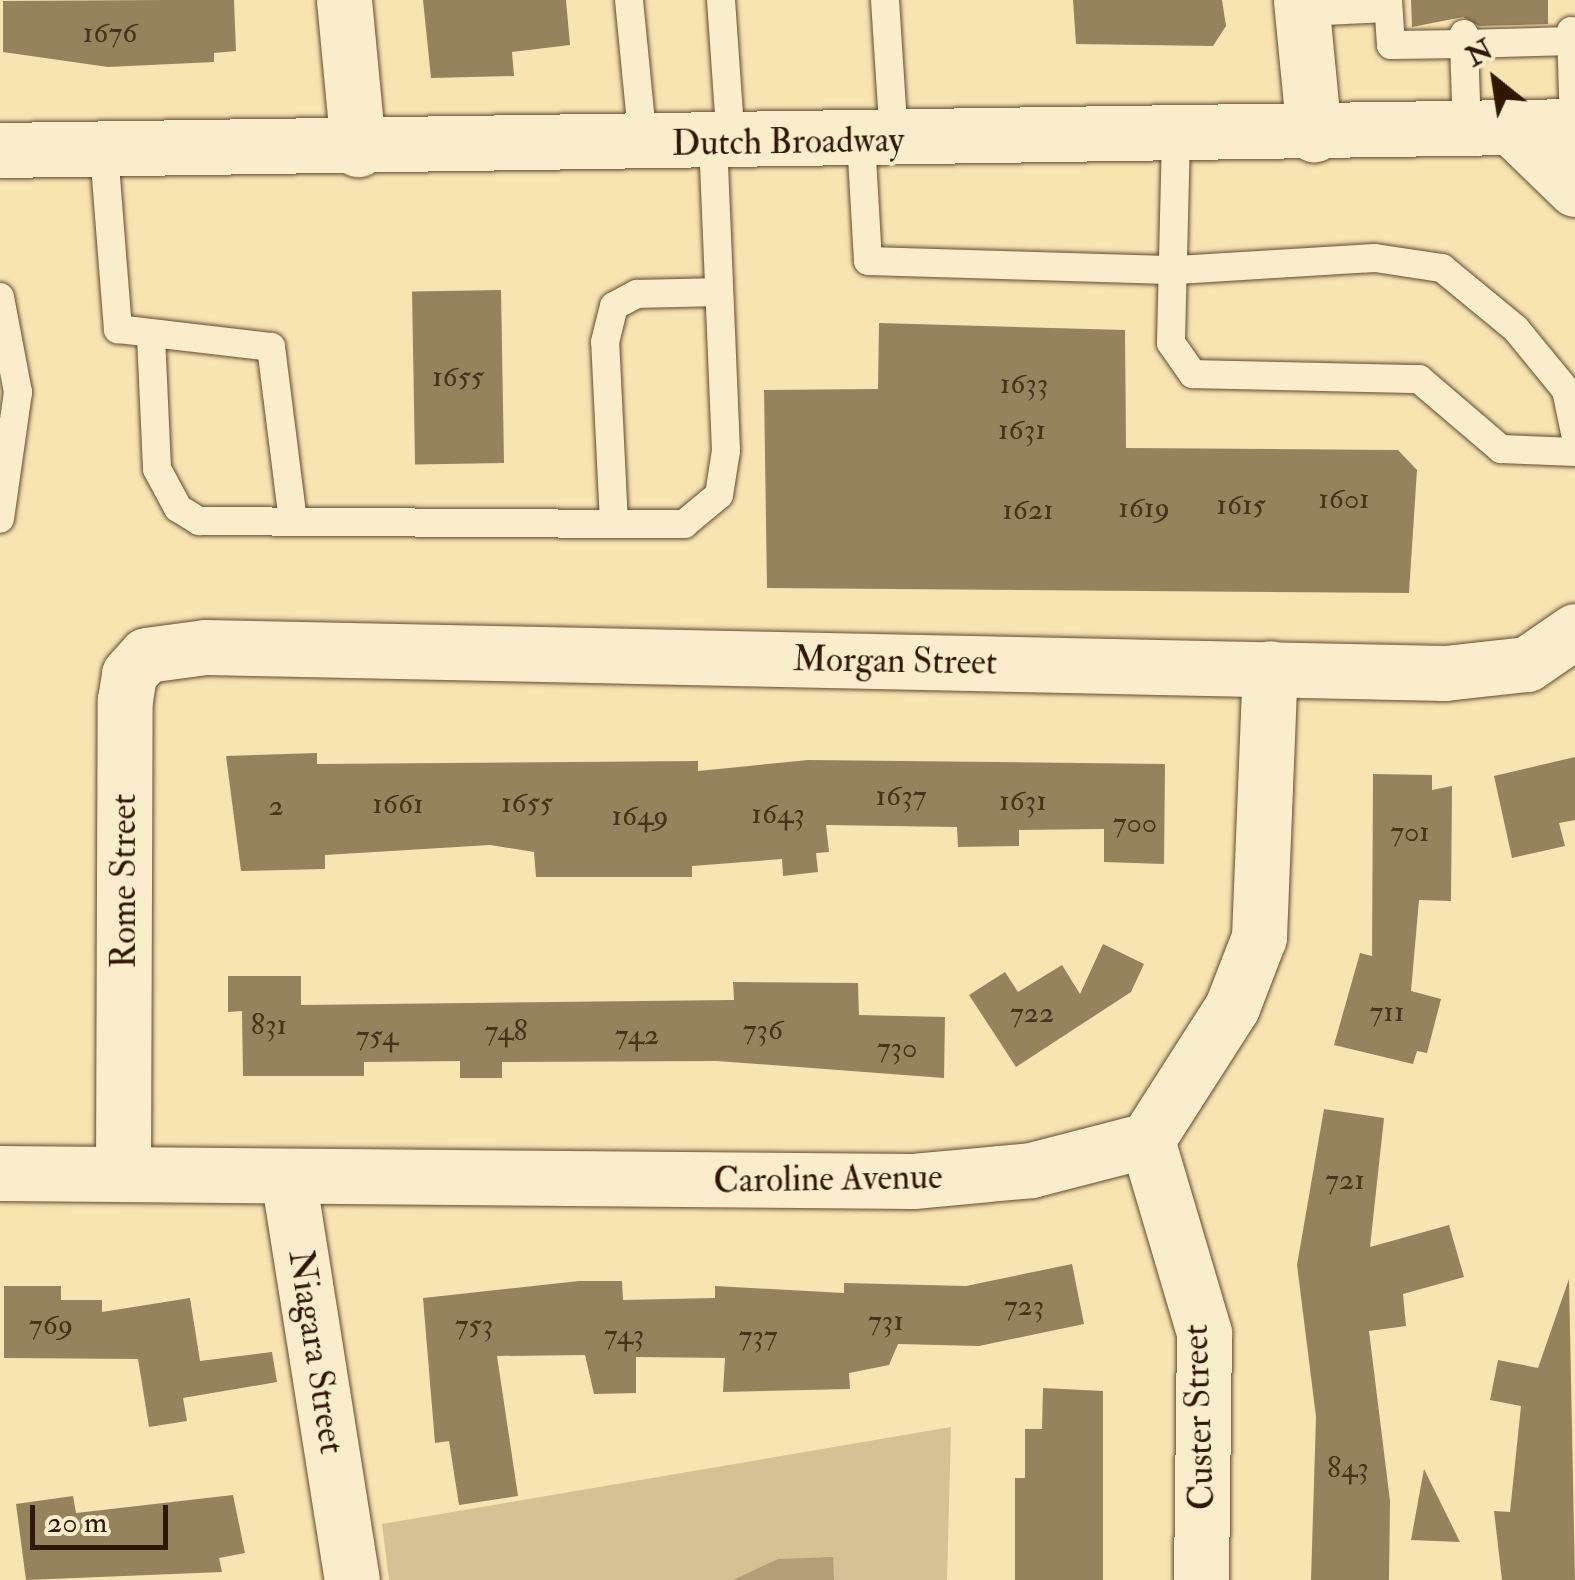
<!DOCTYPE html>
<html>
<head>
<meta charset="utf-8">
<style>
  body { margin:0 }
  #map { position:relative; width:1575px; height:1580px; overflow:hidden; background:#f7e4b1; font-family:"IM FELL Double Pica",serif }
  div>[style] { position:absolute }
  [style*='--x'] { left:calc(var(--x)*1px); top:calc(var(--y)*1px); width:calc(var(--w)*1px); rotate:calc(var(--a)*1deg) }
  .green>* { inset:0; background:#d5c194 }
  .water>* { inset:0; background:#b39e76 }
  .building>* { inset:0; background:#97825e; transform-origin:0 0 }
  .roads { filter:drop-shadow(0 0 2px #624a2f) drop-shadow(0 0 2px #624a2f) }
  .lane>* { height:28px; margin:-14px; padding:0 14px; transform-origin:14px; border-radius:14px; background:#faedcc }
  .street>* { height:55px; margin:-27.5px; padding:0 27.5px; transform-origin:27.5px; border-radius:27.5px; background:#faedcc }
  .secondary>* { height:55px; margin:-27.5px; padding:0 27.5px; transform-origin:27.5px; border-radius:27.5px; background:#faedcc }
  span { translate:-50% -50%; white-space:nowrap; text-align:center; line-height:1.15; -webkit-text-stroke:8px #faedcc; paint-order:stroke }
  .number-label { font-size:30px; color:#4a321a }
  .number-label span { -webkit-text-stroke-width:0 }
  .street-label { font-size:35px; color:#301704 }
  .north { position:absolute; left:1445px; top:30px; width:100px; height:100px; -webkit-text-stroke:8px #faedcc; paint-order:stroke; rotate:330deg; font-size:28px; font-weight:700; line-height:40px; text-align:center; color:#301704 }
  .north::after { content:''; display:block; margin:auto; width:35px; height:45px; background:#301704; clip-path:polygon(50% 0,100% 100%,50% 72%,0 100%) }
  .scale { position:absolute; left:30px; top:1505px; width:138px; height:45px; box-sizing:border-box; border:5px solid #301704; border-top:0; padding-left:12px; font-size:30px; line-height:35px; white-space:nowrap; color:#301704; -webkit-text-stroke:8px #faedcc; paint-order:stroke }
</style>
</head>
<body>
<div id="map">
  <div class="green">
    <i style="clip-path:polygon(951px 1427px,947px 1580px,389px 1580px,382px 1524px)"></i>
  </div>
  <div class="water">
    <i style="clip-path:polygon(833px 1557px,834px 1580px,733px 1580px,778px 1559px)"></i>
  </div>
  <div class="building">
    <i style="clip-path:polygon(168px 0,234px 0,236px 51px,214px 53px,214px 62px,108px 67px,3px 52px,3px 1px)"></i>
    <i style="clip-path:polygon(423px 0,566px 0,570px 45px,512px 52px,514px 76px,431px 78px)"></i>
    <i style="clip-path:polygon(1073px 0,1222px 0,1226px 26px,1213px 46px,1076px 44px)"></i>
    <i style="clip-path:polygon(1411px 0,1548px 0,1548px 24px,1479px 26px,1463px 17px,1412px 27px)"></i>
    <i style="left:501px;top:290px;width:173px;height:89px;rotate:89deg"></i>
    <i style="clip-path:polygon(879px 323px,1125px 330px,1126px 448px,1398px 450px,1417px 470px,1409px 593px,767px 588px,764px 390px,878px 389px)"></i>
    <i style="clip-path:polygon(317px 753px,317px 764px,698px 761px,698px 771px,808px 760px,1165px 764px,1164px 864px,1104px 862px,1104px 829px,1019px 830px,1019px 846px,958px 847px,957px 827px,826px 825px,829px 852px,816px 853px,818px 872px,783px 876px,782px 859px,692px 866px,692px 877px,536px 877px,534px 852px,490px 845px,325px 855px,325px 869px,241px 871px,226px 756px)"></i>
    <i style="clip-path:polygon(1575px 757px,1575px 820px,1559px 823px,1565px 846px,1512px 858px,1494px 776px)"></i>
    <i style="clip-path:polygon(1373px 774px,1432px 775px,1432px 790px,1452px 786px,1451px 901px,1419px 900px,1411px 991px,1441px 999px,1427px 1053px,1417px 1051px,1413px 1064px,1334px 1045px,1360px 953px,1372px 956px)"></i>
    <i style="clip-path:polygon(1103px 944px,1144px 964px,1131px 992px,1016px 1067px,969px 995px,1005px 972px,1018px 992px,1062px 965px,1080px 994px)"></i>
    <i style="clip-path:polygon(228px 976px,301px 976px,301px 1005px,734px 1000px,733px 982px,858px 983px,859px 1015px,945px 1017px,944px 1078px,717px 1061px,502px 1062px,502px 1078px,460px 1078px,460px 1061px,364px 1062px,364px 1076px,243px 1076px,242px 1011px,228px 1012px)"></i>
    <i style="clip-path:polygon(1324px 1109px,1384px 1118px,1370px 1247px,1449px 1225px,1464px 1277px,1403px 1294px,1406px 1326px,1369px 1331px,1390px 1501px,1389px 1580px,1311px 1580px,1316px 1417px,1297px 1265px)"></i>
    <i style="clip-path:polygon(1072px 1264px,1084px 1324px,979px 1346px,898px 1344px,889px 1365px,849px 1373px,850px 1389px,723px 1392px,725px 1358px,636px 1357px,636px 1393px,594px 1394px,585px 1355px,497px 1356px,518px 1496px,459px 1505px,449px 1441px,435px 1443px,423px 1298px,579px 1281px,622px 1281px,623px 1300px,715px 1298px,715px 1286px,844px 1293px,844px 1283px,966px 1286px)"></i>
    <i style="clip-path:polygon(1569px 1279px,1575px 1580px,1502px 1580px,1494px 1511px,1510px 1512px,1521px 1406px,1490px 1400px,1498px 1360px,1538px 1368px)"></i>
    <i style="clip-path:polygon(4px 1286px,61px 1286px,61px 1300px,102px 1300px,102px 1312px,190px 1298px,200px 1361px,272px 1352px,277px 1382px,183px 1398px,187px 1421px,149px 1427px,138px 1359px,4px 1358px)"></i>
    <i style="clip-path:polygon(1043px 1388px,1103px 1391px,1103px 1580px,1015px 1580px,1015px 1478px,1025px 1478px,1025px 1429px,1042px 1429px)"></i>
    <i style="clip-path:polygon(1424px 1469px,1460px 1542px,1411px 1540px)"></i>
    <i style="clip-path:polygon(233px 1495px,245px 1553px,219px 1558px,222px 1572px,26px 1580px,16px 1504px,73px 1496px,76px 1513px)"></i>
  </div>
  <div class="roads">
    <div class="lane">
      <i style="--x:629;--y:0;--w:145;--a:84.4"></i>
      <i style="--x:721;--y:0;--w:143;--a:86"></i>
      <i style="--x:885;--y:0;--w:140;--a:86.3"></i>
      <i style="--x:1388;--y:0;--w:45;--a:86.2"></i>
      <i style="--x:1391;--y:45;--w:73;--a:-0.8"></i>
      <i style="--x:1464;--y:44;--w:85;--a:88"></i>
      <i style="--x:1303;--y:12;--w:85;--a:-2.7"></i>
      <i style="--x:1571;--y:31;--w:95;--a:88.2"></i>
      <i style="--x:1464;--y:34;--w:10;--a:90"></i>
      <i style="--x:1464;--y:44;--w:108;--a:-1.6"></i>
      <i style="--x:1176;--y:136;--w:207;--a:91.4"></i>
      <i style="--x:1171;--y:343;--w:38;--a:55"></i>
      <i style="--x:1193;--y:374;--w:226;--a:1.3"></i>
      <i style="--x:1419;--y:379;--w:108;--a:40.5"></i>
      <i style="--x:1501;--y:449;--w:74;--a:2.3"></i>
      <i style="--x:861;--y:140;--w:121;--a:86.7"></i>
      <i style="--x:868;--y:261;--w:309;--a:1.7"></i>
      <i style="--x:1177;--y:270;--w:198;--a:-3.5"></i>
      <i style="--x:1375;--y:258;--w:68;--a:8.5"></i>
      <i style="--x:1442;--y:268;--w:96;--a:39.5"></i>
      <i style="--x:1516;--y:329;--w:79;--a:50.7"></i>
      <i style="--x:1566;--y:390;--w:44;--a:78.2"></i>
      <i style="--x:104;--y:152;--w:178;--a:85.5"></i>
      <i style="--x:118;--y:329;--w:154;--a:6.7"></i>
      <i style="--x:271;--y:347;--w:176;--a:82.8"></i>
      <i style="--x:0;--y:297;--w:97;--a:79.3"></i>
      <i style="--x:18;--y:392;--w:128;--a:98.1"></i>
      <i style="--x:151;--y:336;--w:133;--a:87.4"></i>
      <i style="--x:157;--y:469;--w:44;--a:61.7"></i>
      <i style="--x:178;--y:508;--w:25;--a:32"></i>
      <i style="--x:199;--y:521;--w:485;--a:0.4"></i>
      <i style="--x:684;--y:524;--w:45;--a:-39.6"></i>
      <i style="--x:719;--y:495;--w:45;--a:-81"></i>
      <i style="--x:726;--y:451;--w:308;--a:-92.4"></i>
      <i style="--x:614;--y:523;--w:181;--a:-92.8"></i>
      <i style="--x:605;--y:342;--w:37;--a:-76"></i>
      <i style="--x:614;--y:306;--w:26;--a:-28"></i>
      <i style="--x:637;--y:294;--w:82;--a:-1.4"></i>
    </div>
    <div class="street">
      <i style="--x:344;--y:0;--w:150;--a:84.6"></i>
      <i style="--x:1301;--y:0;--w:135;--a:84.5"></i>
      <i style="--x:1147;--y:1140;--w:201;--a:73.5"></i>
      <i style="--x:1204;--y:1333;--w:247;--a:90.7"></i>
      <i style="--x:123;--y:1172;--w:472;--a:-89.8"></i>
      <i style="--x:125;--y:700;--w:26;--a:-81"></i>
      <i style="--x:129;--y:674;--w:25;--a:-48"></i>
      <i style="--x:146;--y:655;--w:60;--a:-7.7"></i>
      <i style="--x:205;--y:647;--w:1240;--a:1.2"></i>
      <i style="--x:1445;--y:673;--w:82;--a:-6.3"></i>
      <i style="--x:1527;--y:664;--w:58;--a:-34.5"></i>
      <i style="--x:0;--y:1173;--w:913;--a:0.5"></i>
      <i style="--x:913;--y:1181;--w:119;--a:-5.3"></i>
      <i style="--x:1031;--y:1170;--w:120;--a:-14.5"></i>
      <i style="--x:1147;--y:1140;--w:158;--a:-57.4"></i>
      <i style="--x:1232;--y:1007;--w:75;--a:-68.9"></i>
      <i style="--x:1259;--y:937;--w:269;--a:-87.7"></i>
      <i style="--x:289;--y:1183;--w:402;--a:81"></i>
    </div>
    <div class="secondary">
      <i style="--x:1511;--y:127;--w:89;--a:44.1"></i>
      <i style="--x:0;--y:150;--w:1575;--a:-0.87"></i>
    </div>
  </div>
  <div class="number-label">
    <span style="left:110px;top:33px">1676</span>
    <span style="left:458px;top:377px">1655</span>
    <span style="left:1024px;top:384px">1633</span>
    <span style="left:1022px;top:430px">1631</span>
    <span style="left:1344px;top:499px">1601</span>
    <span style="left:1241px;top:505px">1615</span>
    <span style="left:1144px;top:508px">1619</span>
    <span style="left:1028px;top:510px">1621</span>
    <span style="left:901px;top:796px">1637</span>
    <span style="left:1023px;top:801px">1631</span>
    <span style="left:527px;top:803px">1655</span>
    <span style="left:398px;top:804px">1661</span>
    <span style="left:276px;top:806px">2</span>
    <span style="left:778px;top:814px">1643</span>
    <span style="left:640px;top:816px">1649</span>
    <span style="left:1135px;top:823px">700</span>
    <span style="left:1410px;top:832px">701</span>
    <span style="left:1387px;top:1012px">711</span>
    <span style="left:1032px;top:1013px">722</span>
    <span style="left:269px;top:1025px">831</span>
    <span style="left:763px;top:1030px">736</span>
    <span style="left:506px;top:1031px">748</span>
    <span style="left:637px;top:1035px">742</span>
    <span style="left:377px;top:1036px">754</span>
    <span style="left:897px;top:1048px">730</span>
    <span style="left:1345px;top:1180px">721</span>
    <span style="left:1024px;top:1306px">723</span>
    <span style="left:886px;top:1321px">731</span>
    <span style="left:51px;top:1325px">769</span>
    <span style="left:474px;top:1325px">753</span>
    <span style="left:624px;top:1335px">743</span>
    <span style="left:758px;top:1336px">737</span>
    <span style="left:1348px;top:1468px">843</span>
  </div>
  <div class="street-label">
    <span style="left:788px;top:142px;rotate:-1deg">Dutch Broadway</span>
    <span style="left:895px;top:661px;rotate:1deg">Morgan Street</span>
    <span style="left:124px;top:881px;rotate:-90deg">Rome Street</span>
    <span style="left:828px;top:1179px;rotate:-1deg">Caroline Avenue</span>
    <span style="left:316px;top:1352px;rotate:81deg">Niagara Street</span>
    <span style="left:1199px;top:1417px;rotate:-92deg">Custer Street</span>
  </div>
  <div class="north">N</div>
  <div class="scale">20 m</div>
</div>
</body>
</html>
